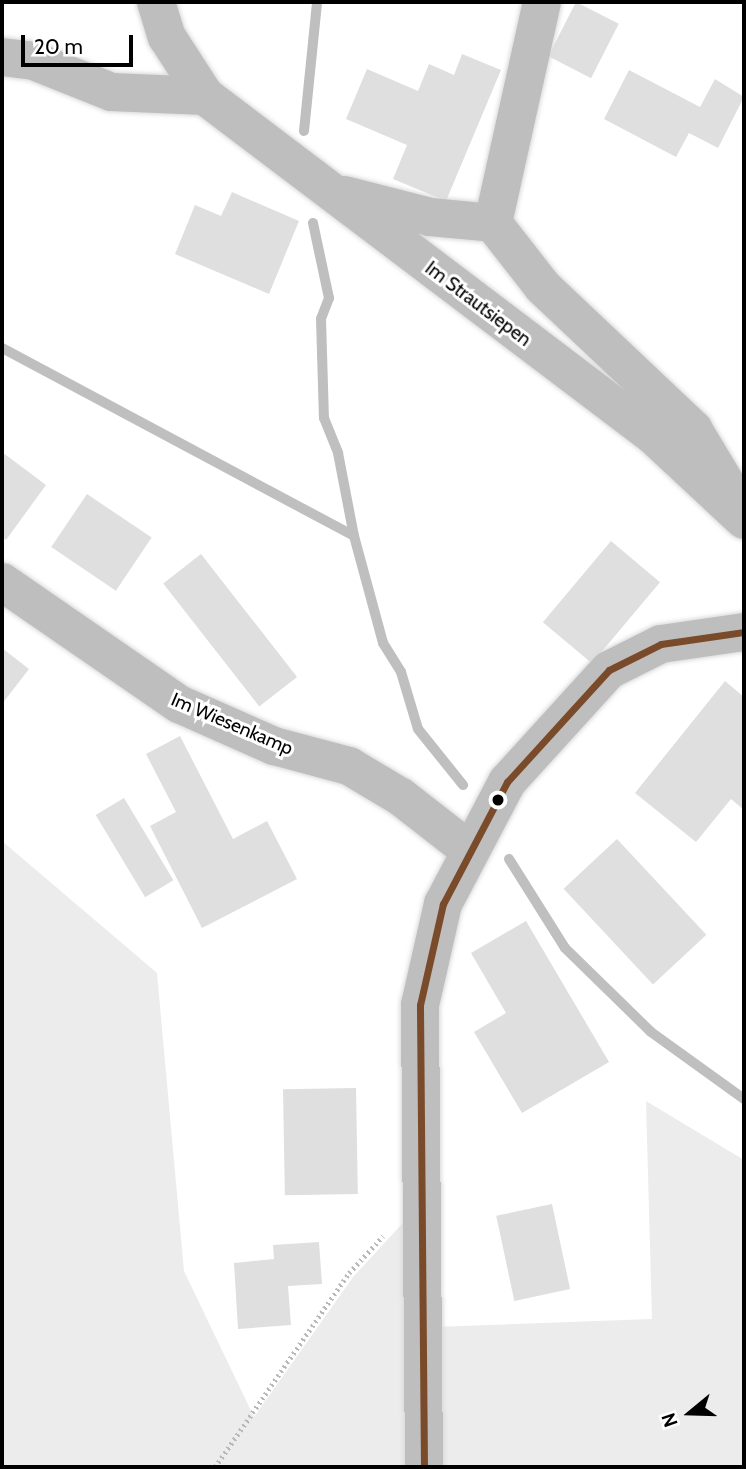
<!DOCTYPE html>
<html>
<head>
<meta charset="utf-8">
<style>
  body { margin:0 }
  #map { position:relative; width:746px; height:1469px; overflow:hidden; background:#fff; font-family:Cabin,sans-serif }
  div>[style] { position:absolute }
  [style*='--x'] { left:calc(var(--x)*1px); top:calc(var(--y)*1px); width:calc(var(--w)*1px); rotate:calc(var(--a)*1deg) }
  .green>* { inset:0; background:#ececec }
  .stream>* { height:10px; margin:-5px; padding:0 5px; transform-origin:5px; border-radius:5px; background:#bfbfbf }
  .building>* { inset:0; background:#dfdfdf; transform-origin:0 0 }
  .path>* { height:4.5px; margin-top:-2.25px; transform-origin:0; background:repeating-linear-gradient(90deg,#b9b9b9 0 2px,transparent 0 5.5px) }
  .roads { filter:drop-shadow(0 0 2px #dbdbdb) drop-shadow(0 0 2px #dbdbdb) }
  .minor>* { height:38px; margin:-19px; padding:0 19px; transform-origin:19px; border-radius:19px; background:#bebebe }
  .major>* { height:38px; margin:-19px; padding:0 19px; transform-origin:19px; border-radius:19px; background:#bebebe }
  .bus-1>* { height:7px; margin:-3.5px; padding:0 3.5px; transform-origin:3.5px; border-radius:3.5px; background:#7a4b2a }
  .dots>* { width:19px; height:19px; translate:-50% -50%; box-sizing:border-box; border:4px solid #fff; border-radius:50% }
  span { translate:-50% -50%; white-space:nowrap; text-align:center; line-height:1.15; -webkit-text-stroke:6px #fff; paint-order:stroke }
  .street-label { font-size:19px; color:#000 }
  .frame { position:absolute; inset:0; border:4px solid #000; pointer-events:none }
  .north { position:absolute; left:655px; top:1378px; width:70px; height:70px; -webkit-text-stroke:5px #fff; paint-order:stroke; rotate:251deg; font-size:19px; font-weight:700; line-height:28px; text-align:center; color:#000 }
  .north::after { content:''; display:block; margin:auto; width:24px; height:32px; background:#000; clip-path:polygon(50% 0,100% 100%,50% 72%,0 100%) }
  .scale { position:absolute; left:21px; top:35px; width:112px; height:32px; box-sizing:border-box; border:4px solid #000; border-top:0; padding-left:9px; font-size:21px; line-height:24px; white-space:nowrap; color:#000; -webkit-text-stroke:5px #fff; paint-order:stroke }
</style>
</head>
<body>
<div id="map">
  <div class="green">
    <i style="clip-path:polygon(2px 841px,157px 973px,184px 1271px,254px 1417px,353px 1277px,412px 1213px,405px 1467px,2px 1467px)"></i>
    <i style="clip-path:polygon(646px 1101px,744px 1160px,744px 1467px,436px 1467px,434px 1327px,652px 1319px)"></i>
  </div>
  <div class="stream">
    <i style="--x:304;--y:131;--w:130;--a:-84.2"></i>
    <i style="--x:313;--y:223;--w:77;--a:78"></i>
    <i style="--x:329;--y:298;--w:22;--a:111"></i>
    <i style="--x:321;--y:319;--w:99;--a:88.3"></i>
    <i style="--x:324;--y:418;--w:38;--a:68"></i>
    <i style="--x:338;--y:453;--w:85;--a:79.1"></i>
    <i style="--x:354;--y:536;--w:111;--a:74.8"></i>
    <i style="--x:383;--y:643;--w:34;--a:58"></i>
    <i style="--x:401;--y:672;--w:59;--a:73.4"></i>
    <i style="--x:418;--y:729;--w:72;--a:51.2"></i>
    <i style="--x:2;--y:348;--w:399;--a:28.1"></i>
    <i style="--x:509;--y:859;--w:105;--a:57.8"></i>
    <i style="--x:565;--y:948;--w:120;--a:44.3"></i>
    <i style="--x:651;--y:1032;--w:115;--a:35.8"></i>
  </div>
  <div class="building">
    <i style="left:576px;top:2px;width:48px;height:61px;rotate:27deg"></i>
    <i style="clip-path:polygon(462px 54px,501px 70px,446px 201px,393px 179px,407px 145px,346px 119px,367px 69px,418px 91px,429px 64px,454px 75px)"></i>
    <i style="clip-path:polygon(629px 70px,700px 107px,715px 79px,744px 97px,718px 148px,689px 133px,676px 157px,604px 119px)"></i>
    <i style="clip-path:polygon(232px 192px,299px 221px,269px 294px,175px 254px,195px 205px,221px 216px)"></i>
    <i style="clip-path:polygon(2px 452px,46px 485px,6px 540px,2px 537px)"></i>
    <i style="left:87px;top:494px;width:78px;height:64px;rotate:34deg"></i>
    <i style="left:611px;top:541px;width:64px;height:106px;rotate:40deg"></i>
    <i style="left:201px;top:554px;width:156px;height:48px;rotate:52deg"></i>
    <i style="clip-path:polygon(2px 648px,29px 669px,2px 704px)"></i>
    <i style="clip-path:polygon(725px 681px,744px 697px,744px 810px,731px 799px,696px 842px,635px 793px)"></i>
    <i style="clip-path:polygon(180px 736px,233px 839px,267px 821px,297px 879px,202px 928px,150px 826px,176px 812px,146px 754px)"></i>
    <i style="left:124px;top:798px;width:96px;height:33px;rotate:59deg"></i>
    <i style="left:617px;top:839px;width:131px;height:73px;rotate:47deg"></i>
    <i style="clip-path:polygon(526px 921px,609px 1062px,522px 1113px,474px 1032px,506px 1013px,471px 953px)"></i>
    <i style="left:356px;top:1088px;width:106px;height:73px;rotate:89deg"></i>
    <i style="left:552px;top:1204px;width:87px;height:57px;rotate:78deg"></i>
    <i style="clip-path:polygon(319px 1242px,322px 1284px,288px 1286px,291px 1325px,238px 1329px,234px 1263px,274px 1259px,273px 1245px)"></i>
  </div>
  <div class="path">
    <i style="--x:215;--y:1467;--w:236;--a:-55.4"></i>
    <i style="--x:349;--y:1273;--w:50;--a:-47.4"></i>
  </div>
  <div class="roads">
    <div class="minor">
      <i style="--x:156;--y:2;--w:37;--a:73"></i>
      <i style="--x:167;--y:37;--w:70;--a:57.2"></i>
      <i style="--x:2;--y:57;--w:32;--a:7"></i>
      <i style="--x:34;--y:61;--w:83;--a:21.9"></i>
      <i style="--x:111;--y:92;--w:94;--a:2.4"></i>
      <i style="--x:205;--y:96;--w:563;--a:37.13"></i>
      <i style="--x:654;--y:436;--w:123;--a:43"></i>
      <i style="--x:344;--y:195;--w:89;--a:14.3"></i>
      <i style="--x:430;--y:217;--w:63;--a:5.4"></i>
      <i style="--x:493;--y:223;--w:81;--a:52"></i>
      <i style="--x:543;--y:287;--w:207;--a:43.4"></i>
      <i style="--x:693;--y:429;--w:70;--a:59"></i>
      <i style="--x:493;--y:223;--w:226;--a:-77.5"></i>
      <i style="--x:2;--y:582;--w:215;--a:34.6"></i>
      <i style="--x:179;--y:704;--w:104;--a:23.9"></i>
      <i style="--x:274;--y:746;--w:78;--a:14.9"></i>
      <i style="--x:349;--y:766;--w:61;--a:30.8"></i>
      <i style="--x:401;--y:797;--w:86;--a:37.9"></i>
    </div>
    <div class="major">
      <i style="--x:424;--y:1467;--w:462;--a:-90.5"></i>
      <i style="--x:420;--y:1005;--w:104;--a:-77.2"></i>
      <i style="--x:443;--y:904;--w:138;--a:-62.3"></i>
      <i style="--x:507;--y:782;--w:151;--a:-47.7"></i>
      <i style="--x:609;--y:670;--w:58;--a:-26.6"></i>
      <i style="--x:661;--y:644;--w:84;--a:-8.2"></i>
    </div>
  </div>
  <div class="bus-1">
    <i style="--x:424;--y:1467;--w:462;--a:-90.5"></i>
    <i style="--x:420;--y:1005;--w:104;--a:-77.2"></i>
    <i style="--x:443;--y:904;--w:138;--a:-62.3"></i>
    <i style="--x:507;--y:782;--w:151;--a:-47.7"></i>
    <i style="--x:609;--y:670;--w:58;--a:-26.6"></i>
    <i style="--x:661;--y:644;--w:84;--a:-8.2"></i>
  </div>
  <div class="dots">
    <i style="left:498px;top:800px;background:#000"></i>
  </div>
  <div class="street-label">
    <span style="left:478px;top:304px;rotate:37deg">Im Strautsiepen</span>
    <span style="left:232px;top:724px;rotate:23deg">Im Wiesenkamp</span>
  </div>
  <div class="frame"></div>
  <div class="north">N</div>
  <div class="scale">20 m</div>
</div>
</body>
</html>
